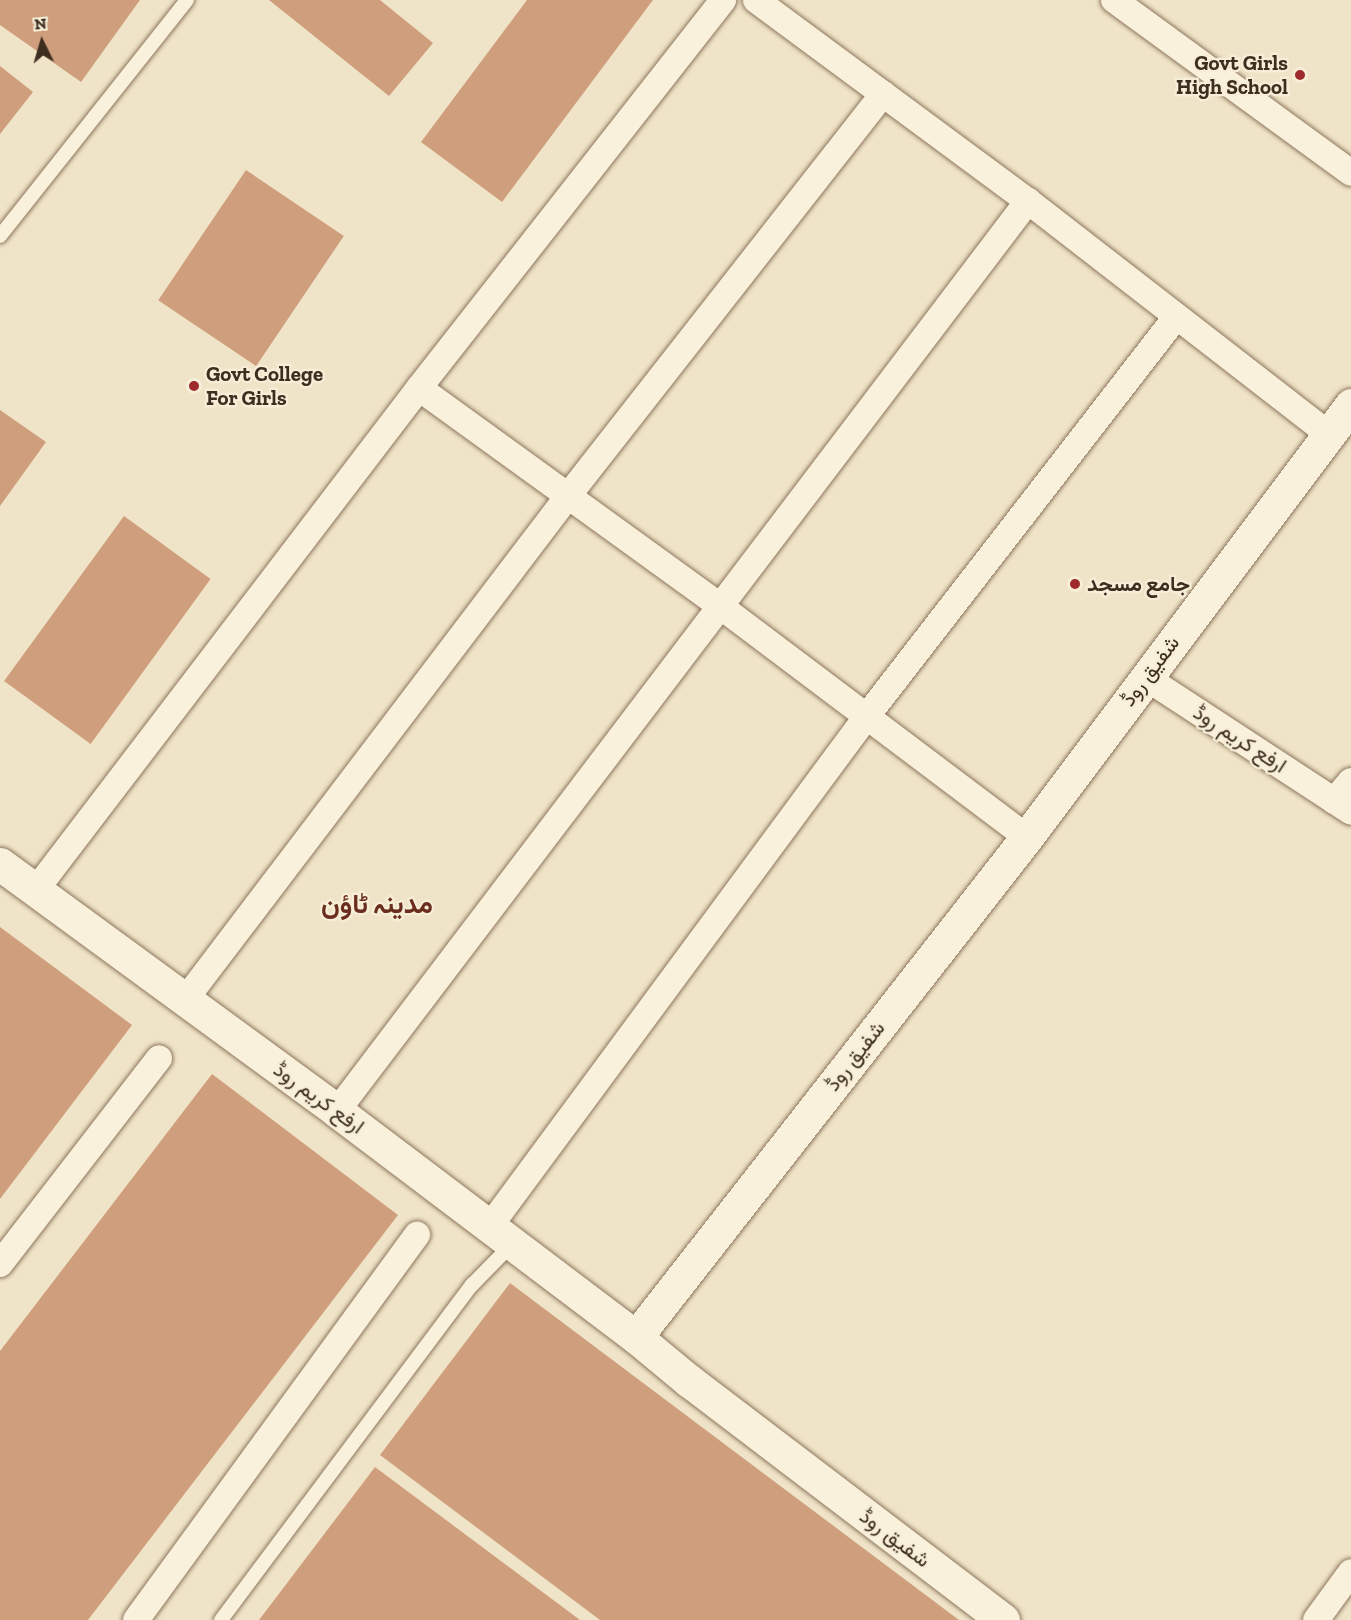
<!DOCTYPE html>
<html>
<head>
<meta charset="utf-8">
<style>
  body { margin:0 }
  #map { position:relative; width:1351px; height:1620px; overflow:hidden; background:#f0e4c8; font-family:"Zilla Slab",Vazirmatn,serif }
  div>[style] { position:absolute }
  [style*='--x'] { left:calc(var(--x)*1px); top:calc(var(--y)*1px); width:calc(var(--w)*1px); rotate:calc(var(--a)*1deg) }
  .building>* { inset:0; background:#cf9f7d; transform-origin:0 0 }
  .roads { filter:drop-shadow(0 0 2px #8d765c) drop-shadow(0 0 2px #8d765c) }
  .service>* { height:14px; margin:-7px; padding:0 7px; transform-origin:7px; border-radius:7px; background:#faf1dc }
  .minor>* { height:26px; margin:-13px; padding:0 13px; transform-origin:13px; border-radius:13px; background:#faf1dc }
  .tertiary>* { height:33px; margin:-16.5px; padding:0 16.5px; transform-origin:16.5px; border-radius:16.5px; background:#faf1dc }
  .dots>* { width:16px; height:16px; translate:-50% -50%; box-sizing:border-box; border:3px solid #f7eed8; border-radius:50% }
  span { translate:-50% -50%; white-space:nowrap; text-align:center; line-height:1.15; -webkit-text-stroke:4.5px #f7eed8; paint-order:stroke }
  .poi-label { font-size:21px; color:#3d2e20; font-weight:700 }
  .right { translate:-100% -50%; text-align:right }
  .left { translate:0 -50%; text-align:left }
  .street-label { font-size:21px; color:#3d2e20 }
  .district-label { font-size:27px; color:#6b2e1e; font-weight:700 }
  .north { position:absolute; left:12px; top:12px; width:60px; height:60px; -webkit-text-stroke:4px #f7eed8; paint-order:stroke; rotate:355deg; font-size:16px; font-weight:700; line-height:24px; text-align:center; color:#3d2e20 }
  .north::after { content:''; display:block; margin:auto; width:21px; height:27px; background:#3d2e20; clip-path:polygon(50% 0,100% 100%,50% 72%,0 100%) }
</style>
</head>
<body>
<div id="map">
  <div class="building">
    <i style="clip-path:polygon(0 0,140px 0,81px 82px,0 25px)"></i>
    <i style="clip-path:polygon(269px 0,380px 0,433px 43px,389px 96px)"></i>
    <i style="clip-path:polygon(527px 0,653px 0,502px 202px,421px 142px)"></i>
    <i style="clip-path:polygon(0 66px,33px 92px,0 134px)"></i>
    <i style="left:246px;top:170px;width:118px;height:157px;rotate:34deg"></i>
    <i style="clip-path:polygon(0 410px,46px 442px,0 506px)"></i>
    <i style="left:124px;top:516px;width:107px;height:204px;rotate:36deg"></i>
    <i style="clip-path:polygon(0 927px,132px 1025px,0 1199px)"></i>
    <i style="clip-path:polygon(212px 1074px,398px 1215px,88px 1620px,0 1620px,0 1351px)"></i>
    <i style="clip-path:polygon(510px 1283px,959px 1620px,600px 1620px,380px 1455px)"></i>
    <i style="clip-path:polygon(375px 1467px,580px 1620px,259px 1620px)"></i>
  </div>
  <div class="roads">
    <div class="service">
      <i style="--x:0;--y:236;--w:301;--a:-51.6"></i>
      <i style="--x:221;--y:1620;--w:419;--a:-53.2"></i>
      <i style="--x:472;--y:1285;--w:59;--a:-45.7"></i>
    </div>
    <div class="minor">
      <i style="--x:756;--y:0;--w:338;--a:36.5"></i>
      <i style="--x:1028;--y:201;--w:382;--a:37.8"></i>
      <i style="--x:1114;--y:0;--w:293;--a:36.1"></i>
      <i style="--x:419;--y:388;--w:372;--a:35.9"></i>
      <i style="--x:720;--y:606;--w:384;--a:37"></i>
      <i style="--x:1145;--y:677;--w:246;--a:33.2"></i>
      <i style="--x:1334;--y:801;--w:26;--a:-50"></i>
      <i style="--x:35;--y:891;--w:633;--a:-52.64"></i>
      <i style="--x:419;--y:388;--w:493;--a:-51.9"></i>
      <i style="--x:185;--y:1000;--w:633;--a:-52.77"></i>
      <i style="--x:568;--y:496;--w:511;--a:-51.92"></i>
      <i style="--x:337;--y:1111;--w:1143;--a:-52.79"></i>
      <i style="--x:490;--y:1226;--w:634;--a:-53.53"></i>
      <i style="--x:867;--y:716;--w:505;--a:-52.24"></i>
      <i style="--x:0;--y:1264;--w:260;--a:-52.3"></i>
      <i style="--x:136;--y:1620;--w:477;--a:-53.9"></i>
      <i style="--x:1316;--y:1620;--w:59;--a:-53.9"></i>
    </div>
    <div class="tertiary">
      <i style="--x:0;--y:864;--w:418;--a:36.2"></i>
      <i style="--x:337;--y:1111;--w:375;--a:37.1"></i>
      <i style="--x:1003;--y:1620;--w:395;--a:-142.7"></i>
      <i style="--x:689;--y:1381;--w:69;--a:-140.3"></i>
      <i style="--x:636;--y:1337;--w:635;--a:-51.97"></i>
      <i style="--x:1027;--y:837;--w:540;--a:-53.13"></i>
    </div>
  </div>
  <div class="dots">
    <i style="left:1300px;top:75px;background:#9e2a2b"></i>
    <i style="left:194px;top:386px;background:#9e2a2b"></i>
    <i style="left:1075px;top:584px;background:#9e2a2b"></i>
  </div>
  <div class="poi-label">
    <span class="right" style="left:1288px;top:75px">Govt Girls<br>High School</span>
    <span class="left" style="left:206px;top:386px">Govt College<br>For Girls</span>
    <span class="left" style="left:1087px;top:584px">جامع مسجد</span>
  </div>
  <div class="street-label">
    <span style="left:1150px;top:671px;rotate:-53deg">شفیق روڈ</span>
    <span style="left:1240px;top:739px;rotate:33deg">ارفع کریم روڈ</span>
    <span style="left:855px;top:1056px;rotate:-52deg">شفیق روڈ</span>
    <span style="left:319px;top:1098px;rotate:36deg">ارفع کریم روڈ</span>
    <span style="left:895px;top:1538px;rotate:37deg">شفیق روڈ</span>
  </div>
  <div class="district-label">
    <span style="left:377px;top:905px">مدینہ ٹاؤن</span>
  </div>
  <div class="north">N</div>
</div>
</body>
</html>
